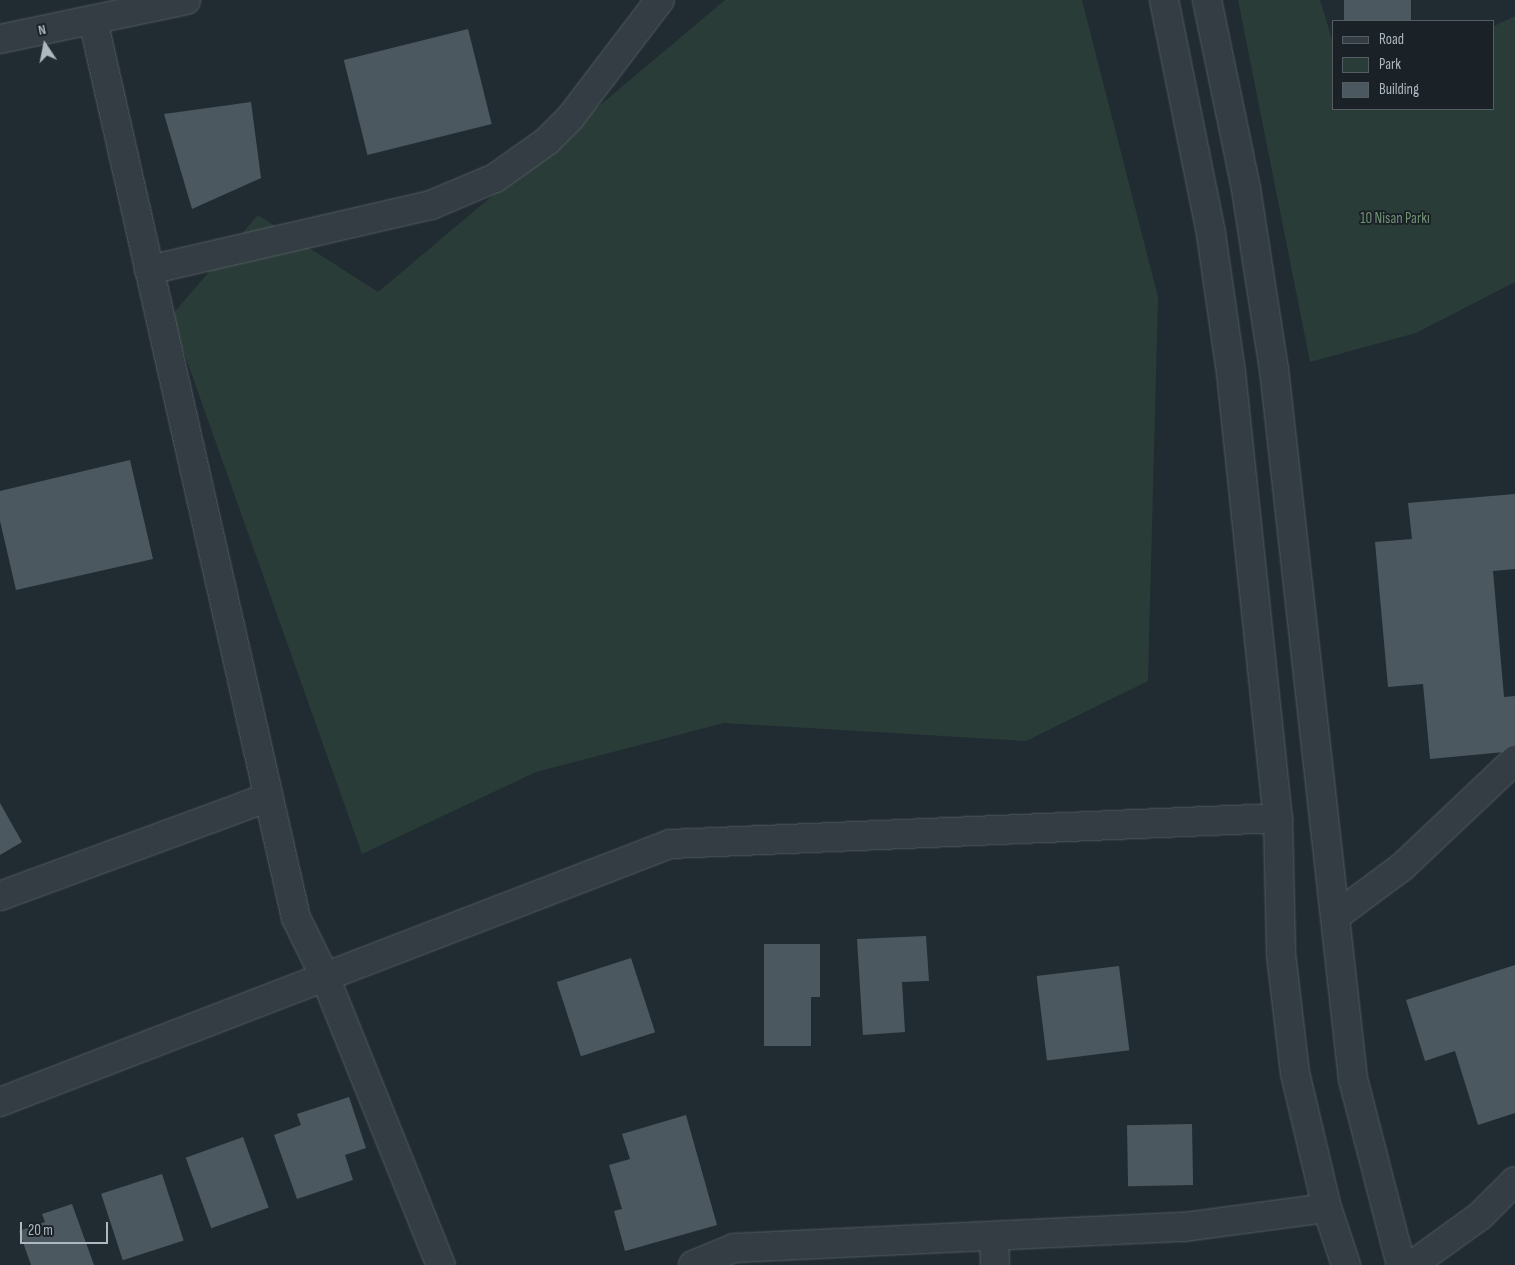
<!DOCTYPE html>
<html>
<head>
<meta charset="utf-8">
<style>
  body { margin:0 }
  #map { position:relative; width:1515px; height:1265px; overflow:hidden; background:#212b32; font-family:"Sofia Sans Condensed",sans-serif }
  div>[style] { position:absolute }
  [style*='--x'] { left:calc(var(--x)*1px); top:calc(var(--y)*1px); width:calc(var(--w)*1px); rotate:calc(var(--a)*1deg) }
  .green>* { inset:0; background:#2a3c38 }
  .building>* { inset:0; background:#4c5860; transform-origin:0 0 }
  .roads { filter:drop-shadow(0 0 1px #525b61) drop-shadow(0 0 1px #525b61) }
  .minor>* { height:28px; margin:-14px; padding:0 14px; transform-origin:14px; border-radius:14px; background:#343d43 }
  span { translate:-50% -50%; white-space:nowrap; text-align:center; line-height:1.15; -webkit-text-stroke:4px #1a2127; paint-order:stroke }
  .park-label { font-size:15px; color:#719273 }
  .legend { position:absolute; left:1332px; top:20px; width:162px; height:90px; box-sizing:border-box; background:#1a2127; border:1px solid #555d64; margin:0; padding:6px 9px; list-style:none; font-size:15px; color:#aeb8c0 }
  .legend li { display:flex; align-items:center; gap:10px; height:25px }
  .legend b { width:25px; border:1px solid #555d64 }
  .north { position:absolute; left:20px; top:20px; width:50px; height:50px; -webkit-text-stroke:4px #1a2127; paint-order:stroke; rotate:349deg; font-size:14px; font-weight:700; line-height:20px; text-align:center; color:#aeb8c0 }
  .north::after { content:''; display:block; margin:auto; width:18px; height:22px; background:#aeb8c0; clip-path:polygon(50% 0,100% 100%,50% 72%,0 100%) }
  .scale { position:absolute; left:20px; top:1222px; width:88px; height:22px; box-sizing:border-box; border:2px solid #aeb8c0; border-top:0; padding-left:6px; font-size:15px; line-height:18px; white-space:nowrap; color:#aeb8c0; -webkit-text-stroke:4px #1a2127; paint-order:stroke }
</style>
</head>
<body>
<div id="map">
  <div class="green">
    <i style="clip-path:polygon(725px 0,1082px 0,1158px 297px,1148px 681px,1026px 741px,724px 723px,536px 772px,362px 854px,171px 316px,258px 215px,378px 292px)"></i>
    <i style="clip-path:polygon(1238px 0,1320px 0,1334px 46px,1334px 109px,1494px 109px,1494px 26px,1515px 16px,1515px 282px,1416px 333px,1310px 362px)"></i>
  </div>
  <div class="building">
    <i style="left:1344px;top:0;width:67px;height:22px"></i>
    <i style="left:468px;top:29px;width:98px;height:128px;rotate:76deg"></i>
    <i style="clip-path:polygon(251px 102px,261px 178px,192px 209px,164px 114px)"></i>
    <i style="clip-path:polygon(130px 460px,153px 559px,16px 590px,0 521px,0 491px)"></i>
    <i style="clip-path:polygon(1515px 494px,1515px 569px,1493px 571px,1504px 697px,1515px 696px,1515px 751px,1430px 759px,1423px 684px,1388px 687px,1375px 542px,1412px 539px,1408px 503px)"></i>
    <i style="clip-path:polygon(0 803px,22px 842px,0 855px)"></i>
    <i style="clip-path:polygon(926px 936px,929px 981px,902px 982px,905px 1032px,863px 1035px,857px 939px)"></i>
    <i style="clip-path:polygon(764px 944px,820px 944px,820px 997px,811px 997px,811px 1046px,764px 1046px)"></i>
    <i style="left:631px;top:958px;width:78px;height:78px;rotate:72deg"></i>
    <i style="clip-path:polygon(1515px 965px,1515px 1113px,1478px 1125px,1455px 1051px,1425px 1061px,1406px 1000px)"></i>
    <i style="left:1119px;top:966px;width:85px;height:83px;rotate:83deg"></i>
    <i style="clip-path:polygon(349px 1097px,366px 1148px,345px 1155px,353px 1180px,297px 1199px,274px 1135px,301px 1125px,297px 1114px)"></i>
    <i style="clip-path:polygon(686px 1115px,717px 1225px,625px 1251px,614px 1211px,622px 1209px,609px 1165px,630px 1159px,622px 1134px)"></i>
    <i style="left:1192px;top:1124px;width:61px;height:65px;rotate:89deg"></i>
    <i style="left:243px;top:1137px;width:75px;height:61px;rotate:70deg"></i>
    <i style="left:162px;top:1174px;width:70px;height:64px;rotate:72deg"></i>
    <i style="clip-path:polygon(72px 1204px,94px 1265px,31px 1265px,19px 1231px,45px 1222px,42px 1214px)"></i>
  </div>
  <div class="roads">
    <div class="minor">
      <i style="--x:1164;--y:0;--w:239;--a:78.6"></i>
      <i style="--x:1211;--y:234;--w:140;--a:81.8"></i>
      <i style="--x:1231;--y:373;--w:447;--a:84"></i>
      <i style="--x:1278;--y:818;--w:136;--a:88.7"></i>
      <i style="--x:1281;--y:954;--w:120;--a:83.3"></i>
      <i style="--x:1295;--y:1073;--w:139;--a:76.7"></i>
      <i style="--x:1327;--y:1208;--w:60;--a:71.6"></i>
      <i style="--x:1207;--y:0;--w:193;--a:78.3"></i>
      <i style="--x:1246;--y:189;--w:182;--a:81.2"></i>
      <i style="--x:1274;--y:369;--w:714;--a:83.65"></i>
      <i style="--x:1353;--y:1079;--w:192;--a:75.5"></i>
      <i style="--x:93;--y:20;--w:921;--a:77.26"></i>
      <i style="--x:296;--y:918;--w:66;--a:63.8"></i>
      <i style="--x:325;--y:977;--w:310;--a:68.1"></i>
      <i style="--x:0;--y:39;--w:190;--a:-11.8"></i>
      <i style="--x:149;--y:270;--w:289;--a:-13"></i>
      <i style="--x:431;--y:205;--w:69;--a:-22.9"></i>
      <i style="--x:495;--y:178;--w:64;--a:-35.4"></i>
      <i style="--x:547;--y:141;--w:33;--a:-45"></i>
      <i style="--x:570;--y:118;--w:148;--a:-52.7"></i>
      <i style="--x:0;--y:896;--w:284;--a:-20.2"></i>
      <i style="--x:1336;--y:916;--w:82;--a:-36.6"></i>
      <i style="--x:1402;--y:867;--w:156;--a:-43.4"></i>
      <i style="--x:0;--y:1102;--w:718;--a:-21.06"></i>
      <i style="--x:670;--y:844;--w:609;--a:-2.45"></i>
      <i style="--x:994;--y:1236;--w:29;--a:88"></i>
      <i style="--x:693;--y:1265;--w:44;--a:-22.5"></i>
      <i style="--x:734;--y:1248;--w:450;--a:-2.7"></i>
      <i style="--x:1184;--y:1227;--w:144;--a:-7.6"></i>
      <i style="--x:1412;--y:1265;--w:84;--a:-35.8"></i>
      <i style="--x:1480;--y:1216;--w:49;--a:-45"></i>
    </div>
  </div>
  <div class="park-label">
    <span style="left:1395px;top:219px">10 Nisan Parkı</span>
  </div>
  <ul class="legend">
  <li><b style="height:6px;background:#343d43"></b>Road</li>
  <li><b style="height:14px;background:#2a3c38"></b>Park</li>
  <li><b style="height:14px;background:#4c5860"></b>Building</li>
  </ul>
  <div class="north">N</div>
  <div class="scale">20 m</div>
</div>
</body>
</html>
